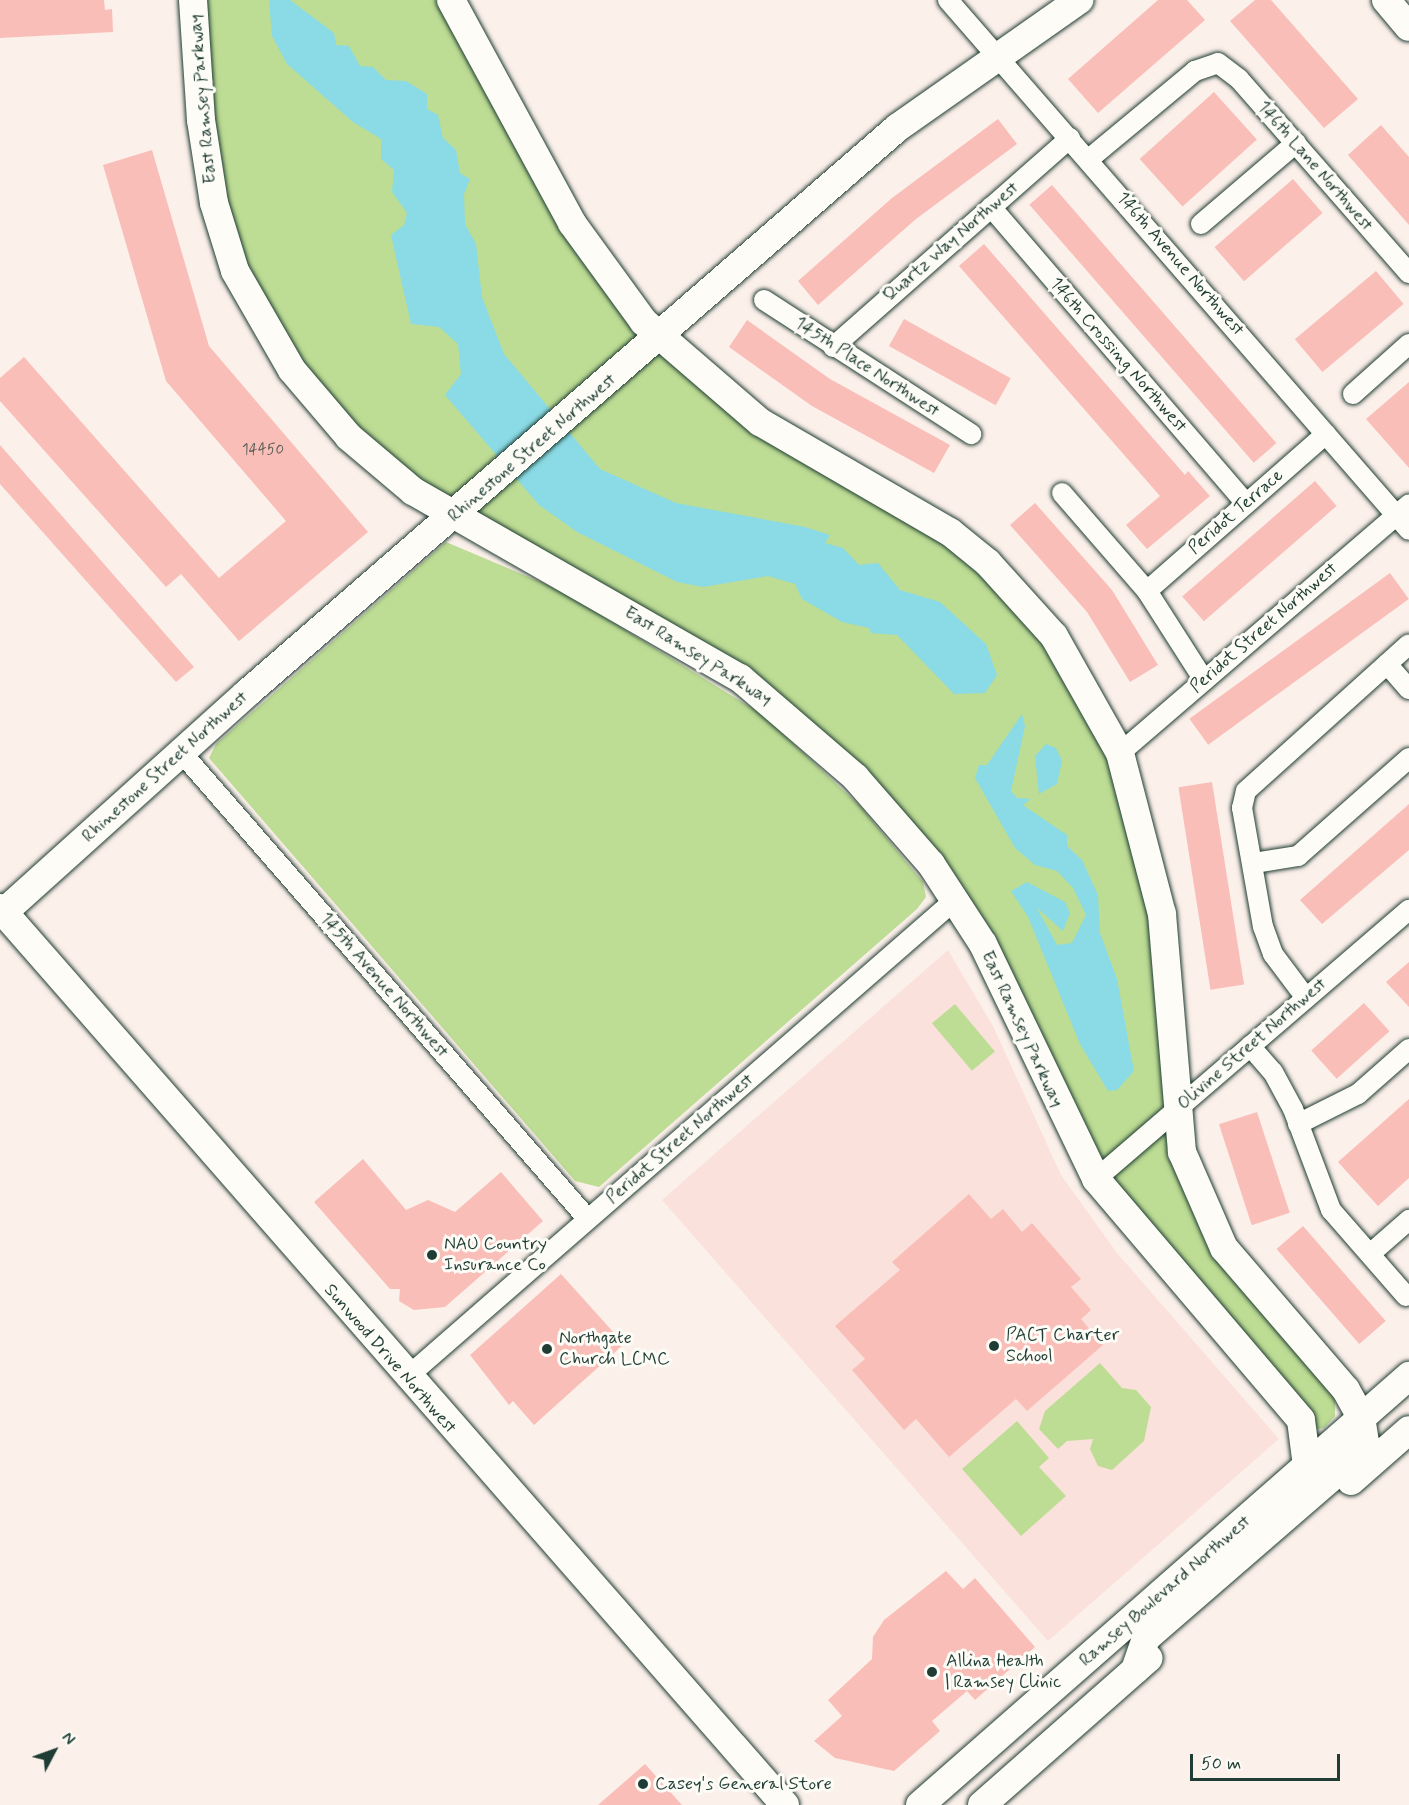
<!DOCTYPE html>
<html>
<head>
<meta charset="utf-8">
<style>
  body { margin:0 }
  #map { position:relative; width:1409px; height:1805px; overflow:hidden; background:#fcf0ea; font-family:Mynerve,sans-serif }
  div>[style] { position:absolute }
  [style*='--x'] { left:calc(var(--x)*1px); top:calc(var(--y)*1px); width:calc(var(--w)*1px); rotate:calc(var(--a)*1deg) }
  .built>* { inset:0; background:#fbe1db }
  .green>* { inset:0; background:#bddc94; transform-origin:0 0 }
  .water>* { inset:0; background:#8adbe5 }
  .building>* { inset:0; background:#fabeb8; transform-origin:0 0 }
  .roads { filter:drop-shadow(0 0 2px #1f3d34) drop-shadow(0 0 2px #1f3d34) }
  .street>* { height:20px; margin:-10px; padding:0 10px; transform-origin:10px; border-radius:10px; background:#fdfcf7 }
  .secondary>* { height:28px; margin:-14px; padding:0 14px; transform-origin:14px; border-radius:14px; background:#fdfcf7 }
  .dots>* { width:16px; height:16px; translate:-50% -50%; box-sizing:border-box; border:3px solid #fdfcf7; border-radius:50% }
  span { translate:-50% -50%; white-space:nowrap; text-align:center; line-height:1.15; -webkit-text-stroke:6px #fdfcf7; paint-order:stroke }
  .number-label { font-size:15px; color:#565d55 }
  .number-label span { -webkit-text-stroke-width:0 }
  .street-label { font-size:18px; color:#1f3d34 }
  .poi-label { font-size:18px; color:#1f3d34 }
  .left { translate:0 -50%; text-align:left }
  .north { position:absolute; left:24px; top:1721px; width:60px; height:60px; -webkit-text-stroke:4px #fdfcf7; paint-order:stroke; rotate:49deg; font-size:16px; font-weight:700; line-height:24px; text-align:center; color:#1f3d34 }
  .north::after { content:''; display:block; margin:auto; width:21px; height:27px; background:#1f3d34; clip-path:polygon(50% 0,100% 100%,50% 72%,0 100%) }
  .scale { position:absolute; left:1190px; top:1754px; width:150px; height:27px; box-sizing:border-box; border:3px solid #1f3d34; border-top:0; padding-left:8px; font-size:18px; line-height:21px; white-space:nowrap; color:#1f3d34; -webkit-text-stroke:4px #fdfcf7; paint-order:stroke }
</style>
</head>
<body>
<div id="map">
  <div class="built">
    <i style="clip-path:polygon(948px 950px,994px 1028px,1061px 1175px,1117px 1253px,1279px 1439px,1048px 1641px,662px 1200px)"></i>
  </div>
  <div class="green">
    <i style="clip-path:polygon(202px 0,438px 0,613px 298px,961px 553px,1043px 640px,1107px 747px,1144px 877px,1175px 1150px,1335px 1394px,1335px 1416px,1324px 1428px,1314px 1430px,1146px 1228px,1082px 1134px,1040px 1040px,846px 759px,431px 493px,329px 403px,255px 293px,217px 171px)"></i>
    <i style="clip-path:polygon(446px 542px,562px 591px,763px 715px,860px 806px,923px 882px,926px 897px,917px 909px,599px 1187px,575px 1181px,209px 758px,216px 744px)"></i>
    <i style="left:955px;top:1004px;width:62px;height:30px;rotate:50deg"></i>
    <i style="clip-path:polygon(1100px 1363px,1122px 1388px,1136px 1390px,1151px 1407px,1144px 1441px,1112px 1470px,1098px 1466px,1090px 1449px,1093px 1439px,1067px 1441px,1058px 1449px,1039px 1429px,1045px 1411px)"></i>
    <i style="clip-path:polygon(1017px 1421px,1049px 1458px,1039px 1467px,1066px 1496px,1021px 1536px,962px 1469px)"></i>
  </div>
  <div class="water">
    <i style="clip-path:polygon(269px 0,290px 0,334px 33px,336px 45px,349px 46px,360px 66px,373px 67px,386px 80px,406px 81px,427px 94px,427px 109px,438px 115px,443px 138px,456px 150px,460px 173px,470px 179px,464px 194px,465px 224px,476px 244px,482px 297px,504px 354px,600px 469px,676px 503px,805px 527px,830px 535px,825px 543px,843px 548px,859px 565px,878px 563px,900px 590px,940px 602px,986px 644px,997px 675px,985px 693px,954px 694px,897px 635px,871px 633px,869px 628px,842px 622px,802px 599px,795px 584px,768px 576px,703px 587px,677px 582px,577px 532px,539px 505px,445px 395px,461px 374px,458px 344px,439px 327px,411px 324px,391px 235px,404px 225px,407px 213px,392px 192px,394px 170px,381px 159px,381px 139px,353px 122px,287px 64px,272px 36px)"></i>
    <i style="clip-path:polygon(1022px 714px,1025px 726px,1011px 791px,1017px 798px,1031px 799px,1023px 805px,1067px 835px,1067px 846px,1082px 860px,1098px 895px,1100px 933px,1117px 979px,1134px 1071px,1117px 1090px,1108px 1091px,1080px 1044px,1028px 917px,1011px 891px,1027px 882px,1065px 902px,1070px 913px,1063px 931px,1037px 908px,1057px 945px,1072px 943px,1086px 915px,1073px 888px,1057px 871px,1035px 865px,1015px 848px,975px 778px,979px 765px,987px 765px)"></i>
    <i style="clip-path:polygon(1046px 744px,1056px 748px,1062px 761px,1057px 784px,1039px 794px,1035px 756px)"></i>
  </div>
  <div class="building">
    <i style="clip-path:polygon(0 0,104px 0,105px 10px,112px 9px,113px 32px,0 38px)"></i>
    <i style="clip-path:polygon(1158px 0,1187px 0,1205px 20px,1098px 113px,1068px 79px)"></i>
    <i style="clip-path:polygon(1255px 0,1271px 0,1358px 99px,1324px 128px,1230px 21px)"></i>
    <i style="left:1214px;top:92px;width:64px;height:100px;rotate:48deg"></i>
    <i style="clip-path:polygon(998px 119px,1017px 144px,916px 219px,818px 305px,798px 281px,892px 198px)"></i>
    <i style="clip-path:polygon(1381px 125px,1409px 157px,1409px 225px,1348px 155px)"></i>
    <i style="clip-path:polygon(152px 150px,209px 346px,368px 532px,239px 641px,181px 574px,166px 587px,0 401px,0 378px,24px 357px,219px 578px,286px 521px,166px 381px,103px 165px)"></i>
    <i style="left:1293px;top:179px;width:45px;height:104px;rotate:49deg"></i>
    <i style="left:1052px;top:185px;width:342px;height:30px;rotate:49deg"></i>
    <i style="clip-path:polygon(984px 244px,1185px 475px,1188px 471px,1210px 496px,1147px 549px,1126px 525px,1160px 496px,959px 266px)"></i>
    <i style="left:1376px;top:271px;width:43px;height:106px;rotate:50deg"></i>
    <i style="left:904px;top:319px;width:122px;height:31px;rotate:29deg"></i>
    <i style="clip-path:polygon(747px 320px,830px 379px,950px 445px,934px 473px,812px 406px,729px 347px)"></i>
    <i style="clip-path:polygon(1409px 382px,1409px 468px,1366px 419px)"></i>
    <i style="clip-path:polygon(0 445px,194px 667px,176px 682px,0 484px)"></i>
    <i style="left:1315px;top:481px;width:33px;height:176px;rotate:49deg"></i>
    <i style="clip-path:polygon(1035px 503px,1112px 590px,1158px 665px,1130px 682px,1087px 612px,1010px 525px)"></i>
    <i style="left:1390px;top:573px;width:32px;height:248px;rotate:54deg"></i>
    <i style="left:1212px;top:782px;width:205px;height:34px;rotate:81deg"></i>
    <i style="clip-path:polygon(1409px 804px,1409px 850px,1322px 924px,1300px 900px)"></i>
    <i style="clip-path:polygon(1409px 962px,1409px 1007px,1386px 982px)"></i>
    <i style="left:1364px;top:1003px;width:38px;height:71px;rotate:48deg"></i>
    <i style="clip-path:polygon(1409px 1099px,1409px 1178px,1378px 1206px,1338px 1162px)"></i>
    <i style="left:1257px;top:1112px;width:106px;height:40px;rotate:72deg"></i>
    <i style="clip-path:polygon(363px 1159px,406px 1210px,428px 1200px,455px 1212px,501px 1172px,543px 1221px,445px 1307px,414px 1310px,399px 1301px,400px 1289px,390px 1289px,314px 1202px)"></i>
    <i style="clip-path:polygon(969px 1194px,991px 1219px,1003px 1209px,1022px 1232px,1032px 1223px,1081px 1279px,1071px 1287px,1091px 1310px,1081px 1319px,1103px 1345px,1027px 1411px,1016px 1399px,949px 1457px,916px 1419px,904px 1430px,852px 1370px,865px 1359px,835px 1326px,900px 1270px,892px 1262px)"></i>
    <i style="left:1303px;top:1226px;width:126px;height:35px;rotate:49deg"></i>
    <i style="clip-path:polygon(561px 1274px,624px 1344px,534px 1425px,513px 1401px,509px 1405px,470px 1355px)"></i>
    <i style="clip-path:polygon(946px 1571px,963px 1589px,975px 1578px,1035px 1647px,975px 1700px,967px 1691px,932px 1721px,940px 1731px,894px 1771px,835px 1758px,814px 1741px,842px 1716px,828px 1700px,872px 1659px,873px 1637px,884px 1620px)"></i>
    <i style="clip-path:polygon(645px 1764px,682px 1805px,598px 1805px)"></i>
  </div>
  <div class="roads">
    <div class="street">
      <i style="--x:948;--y:0;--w:702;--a:48.98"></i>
      <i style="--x:1089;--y:159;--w:138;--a:-39.7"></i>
      <i style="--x:1195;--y:71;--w:24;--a:-19"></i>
      <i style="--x:1218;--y:63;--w:26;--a:37"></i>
      <i style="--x:1239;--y:79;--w:258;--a:48.8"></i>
      <i style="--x:991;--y:207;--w:391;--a:49.3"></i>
      <i style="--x:1201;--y:224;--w:125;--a:-40.5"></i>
      <i style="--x:764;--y:300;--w:247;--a:32.9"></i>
      <i style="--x:833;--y:347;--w:316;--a:-41.4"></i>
      <i style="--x:1353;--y:394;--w:75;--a:-41.8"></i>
      <i style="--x:1062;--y:493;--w:130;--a:49.1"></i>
      <i style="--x:1147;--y:591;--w:106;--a:57.4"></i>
      <i style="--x:1147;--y:591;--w:238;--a:-41.3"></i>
      <i style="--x:1387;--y:664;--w:33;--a:49"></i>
      <i style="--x:181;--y:752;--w:618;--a:48.94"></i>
      <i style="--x:1120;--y:753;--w:381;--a:-40.7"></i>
      <i style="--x:1254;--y:863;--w:45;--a:-9"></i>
      <i style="--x:1298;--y:856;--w:148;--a:-41.4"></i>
      <i style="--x:1306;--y:998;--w:55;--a:-126.9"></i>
      <i style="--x:1273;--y:954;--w:29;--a:-110"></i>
      <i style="--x:1263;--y:927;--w:121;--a:-100"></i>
      <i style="--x:1242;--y:808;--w:17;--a:-77"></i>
      <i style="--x:1246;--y:791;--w:219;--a:-42"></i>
      <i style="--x:1250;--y:1046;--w:35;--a:49"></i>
      <i style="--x:1273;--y:1072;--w:42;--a:61.6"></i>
      <i style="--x:1293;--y:1109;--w:108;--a:69.4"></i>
      <i style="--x:1331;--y:1210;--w:114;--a:48.9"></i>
      <i style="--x:1298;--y:1124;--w:67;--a:-26.6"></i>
      <i style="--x:1358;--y:1094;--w:68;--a:-41.4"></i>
      <i style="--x:1096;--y:1179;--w:413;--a:-40.7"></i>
      <i style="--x:1370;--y:1254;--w:52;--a:-41.1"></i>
      <i style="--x:406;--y:1378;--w:728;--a:-41.05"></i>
    </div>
    <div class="secondary">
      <i style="--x:193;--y:0;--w:120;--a:86.2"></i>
      <i style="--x:201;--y:120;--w:84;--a:81.1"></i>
      <i style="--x:214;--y:203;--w:71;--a:72.8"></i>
      <i style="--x:235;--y:271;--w:114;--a:60.1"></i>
      <i style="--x:292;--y:370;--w:88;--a:49.6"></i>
      <i style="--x:349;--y:437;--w:84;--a:40.2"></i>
      <i style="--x:413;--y:491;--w:377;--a:29.8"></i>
      <i style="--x:740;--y:678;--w:152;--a:40.7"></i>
      <i style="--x:855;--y:777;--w:116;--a:48.9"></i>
      <i style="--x:931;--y:864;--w:95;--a:57"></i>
      <i style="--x:983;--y:944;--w:261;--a:64.3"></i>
      <i style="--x:1096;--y:1179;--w:316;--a:49.6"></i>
      <i style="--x:1301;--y:1420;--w:46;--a:82.6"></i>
      <i style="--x:451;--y:0;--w:254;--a:61.5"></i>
      <i style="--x:572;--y:223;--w:122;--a:54"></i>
      <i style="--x:644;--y:322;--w:153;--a:40.8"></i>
      <i style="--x:760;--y:422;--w:220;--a:30.1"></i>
      <i style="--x:950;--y:532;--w:49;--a:39.2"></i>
      <i style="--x:988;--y:563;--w:98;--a:47.9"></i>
      <i style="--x:1054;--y:636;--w:134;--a:60.6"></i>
      <i style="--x:1120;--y:753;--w:166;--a:75.4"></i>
      <i style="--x:1162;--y:914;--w:239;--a:85.2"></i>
      <i style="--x:1182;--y:1152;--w:105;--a:66.4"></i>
      <i style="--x:1224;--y:1248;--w:187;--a:49.3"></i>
      <i style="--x:1346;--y:1390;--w:31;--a:61"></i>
      <i style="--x:1361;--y:1417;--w:25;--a:81"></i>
      <i style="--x:1365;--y:1442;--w:18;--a:124"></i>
      <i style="--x:1355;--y:1457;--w:276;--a:139.1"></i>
      <i style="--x:1146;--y:1638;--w:34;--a:109"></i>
      <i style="--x:1386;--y:0;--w:35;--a:50"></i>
      <i style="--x:0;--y:908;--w:1192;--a:48.81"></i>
      <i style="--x:4;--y:912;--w:326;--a:-42"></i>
      <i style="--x:246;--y:694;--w:863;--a:-41"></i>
      <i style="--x:897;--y:128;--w:223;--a:-35.1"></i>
      <i style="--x:1351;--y:1481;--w:77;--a:-41.3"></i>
      <i style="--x:920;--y:1805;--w:651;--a:-41.26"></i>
      <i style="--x:982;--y:1805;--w:222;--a:-41.4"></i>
    </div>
  </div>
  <div class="dots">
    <i style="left:432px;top:1255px;background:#1f3d34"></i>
    <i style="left:994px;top:1346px;background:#1f3d34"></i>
    <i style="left:547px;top:1349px;background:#1f3d34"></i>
    <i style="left:932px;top:1672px;background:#1f3d34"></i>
    <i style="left:643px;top:1784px;background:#1f3d34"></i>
  </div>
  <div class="number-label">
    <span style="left:263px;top:451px">14450</span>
  </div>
  <div class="street-label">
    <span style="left:203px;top:99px;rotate:-95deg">East Ramsey Parkway</span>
    <span style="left:1315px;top:166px;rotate:49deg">146th Lane Northwest</span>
    <span style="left:951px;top:242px;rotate:-41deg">Quartz Way Northwest</span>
    <span style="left:1180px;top:264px;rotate:49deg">146th Avenue Northwest</span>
    <span style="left:1118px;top:355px;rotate:49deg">146th Crossing Northwest</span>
    <span style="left:867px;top:367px;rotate:33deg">145th Place Northwest</span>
    <span style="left:532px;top:448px;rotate:-41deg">Rhinestone Street Northwest</span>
    <span style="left:1236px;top:512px;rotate:-41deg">Peridot Terrace</span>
    <span style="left:1264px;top:628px;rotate:-41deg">Peridot Street Northwest</span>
    <span style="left:698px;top:656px;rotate:32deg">East Ramsey Parkway</span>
    <span style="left:165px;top:767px;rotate:-42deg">Rhinestone Street Northwest</span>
    <span style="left:384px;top:985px;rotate:49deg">145th Avenue Northwest</span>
    <span style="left:1022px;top:1029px;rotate:65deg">East Ramsey Parkway</span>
    <span style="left:1252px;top:1044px;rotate:-41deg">Olivine Street Northwest</span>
    <span style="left:680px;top:1139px;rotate:-41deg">Peridot Street Northwest</span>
    <span style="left:390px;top:1359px;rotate:49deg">Sunwood Drive Northwest</span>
    <span style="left:1165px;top:1591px;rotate:-41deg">Ramsey Boulevard Northwest</span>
  </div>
  <div class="poi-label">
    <span class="left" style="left:444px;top:1255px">NAU Country<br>Insurance Co</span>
    <span class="left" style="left:1006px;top:1346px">PACT Charter<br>School</span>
    <span class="left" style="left:559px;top:1349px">Northgate<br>Church LCMC</span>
    <span class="left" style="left:946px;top:1672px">Allina Health<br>| Ramsey Clinic</span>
    <span class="left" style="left:655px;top:1784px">Casey's General Store</span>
  </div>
  <div class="north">N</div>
  <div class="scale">50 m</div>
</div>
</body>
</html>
